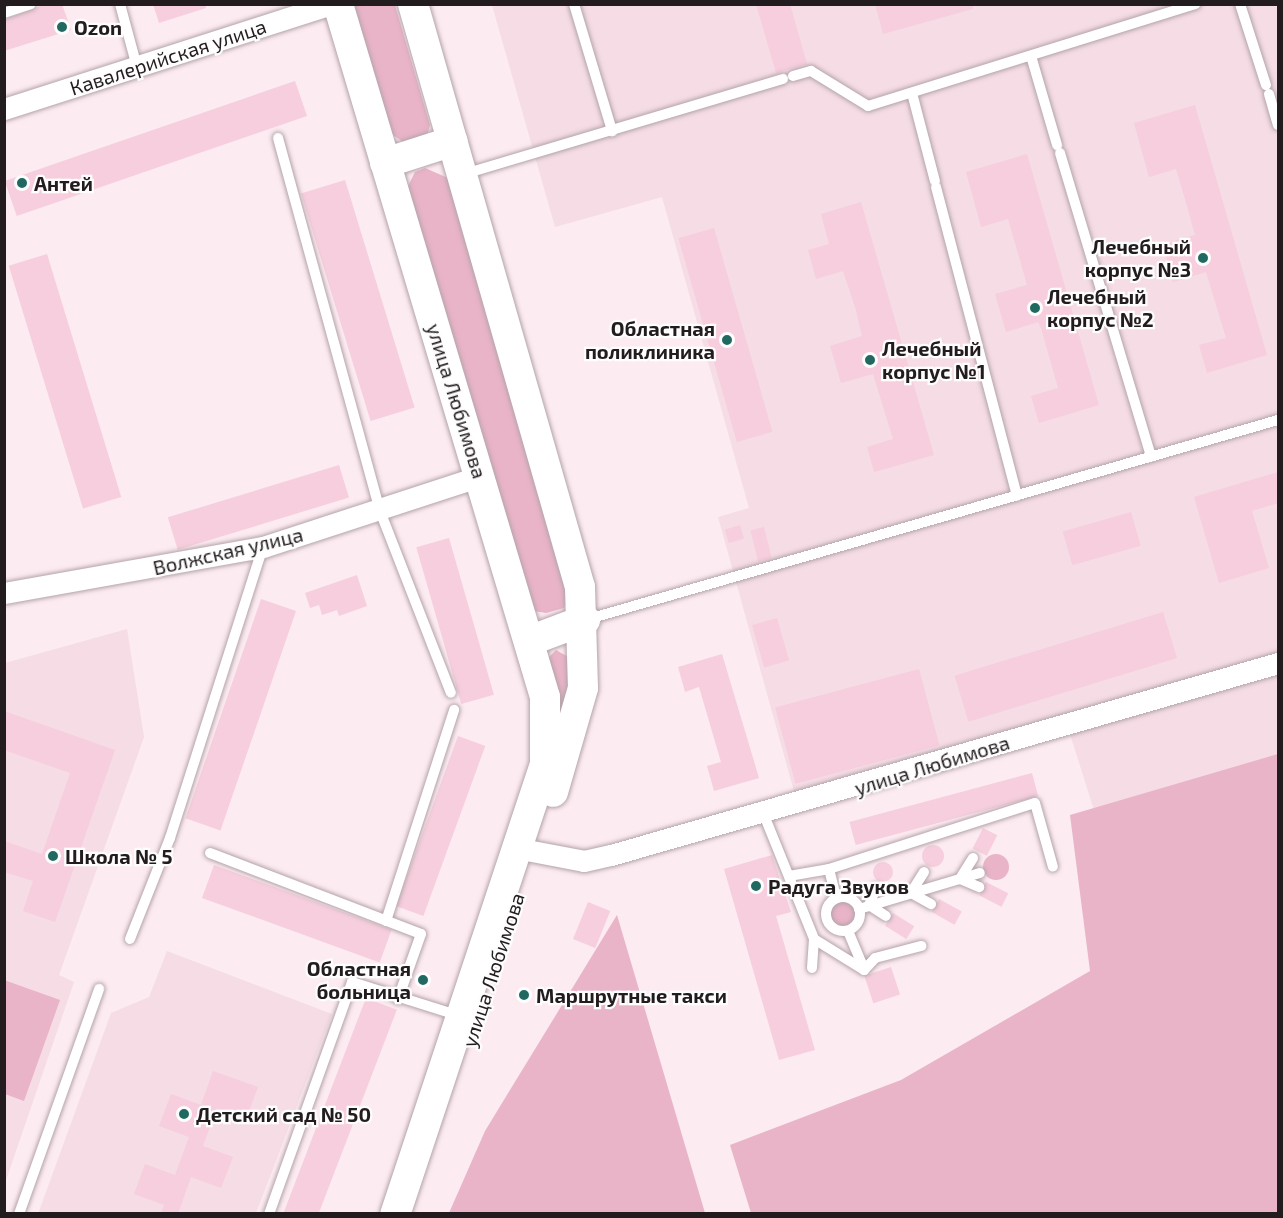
<!DOCTYPE html>
<html>
<head>
<meta charset="utf-8">
<style>
  body { margin:0 }
  #map { position:relative; width:1283px; height:1218px; overflow:hidden; background:#fcebf1; font-family:"Exo 2",sans-serif }
  div>[style] { position:absolute }
  [style*='--x'] { left:calc(var(--x)*1px); top:calc(var(--y)*1px); width:calc(var(--w)*1px); rotate:calc(var(--a)*1deg) }
  .built>* { inset:0; background:#f5dce5 }
  .green>* { inset:0; background:#e9b3c8 }
  .round { border-radius:50% }
  .building>* { inset:0; background:#f6cedd; transform-origin:0 0 }
  .roads { filter:drop-shadow(0 0 2px #b4a4a9) drop-shadow(0 0 2px #b4a4a9) }
  .lane>* { height:10px; margin:-5px; padding:0 5px; transform-origin:5px; border-radius:5px; background:#fff }
  .lane>.ring { margin:-5px; padding:0; box-sizing:content-box; background:none; border:10px solid #fff; border-radius:50% }
  .street>* { height:21px; margin:-10.5px; padding:0 10.5px; transform-origin:10.5px; border-radius:10.5px; background:#fff }
  .secondary>* { height:30px; margin:-15px; padding:0 15px; transform-origin:15px; border-radius:15px; background:#fff }
  .dots>* { width:16px; height:16px; translate:-50% -50%; box-sizing:border-box; border:3px solid #fdfdfd; border-radius:50% }
  span { translate:-50% -50%; white-space:nowrap; text-align:center; line-height:1.15; -webkit-text-stroke:4.5px #fdfdfd; paint-order:stroke }
  .poi-label { font-size:20px; color:#221c1f; font-weight:700 }
  .left { translate:0 -50%; text-align:left }
  .right { translate:-100% -50%; text-align:right }
  .street-label { font-size:20px; color:#221c1f }
  .frame { position:absolute; inset:0; border:6px solid #221c1f; pointer-events:none }
</style>
</head>
<body>
<div id="map">
  <div class="built">
    <i style="clip-path:polygon(492px 5px,1278px 5px,1278px 775px,1099px 826px,1064px 715px,795px 795px,718px 517px,749px 508px,662px 197px,555px 227px)"></i>
    <i style="clip-path:polygon(127px 629px,144px 737px,59px 975px,74px 982px,5px 1183px,5px 663px)"></i>
    <i style="clip-path:polygon(167px 951px,332px 1014px,256px 1213px,38px 1214px,111px 1013px,149px 997px)"></i>
  </div>
  <div class="green">
    <i style="clip-path:polygon(353px 5px,395px 5px,430px 125px,427px 137px,410px 147px,389px 132px)"></i>
    <i style="clip-path:polygon(425px 168px,448px 178px,570px 595px,564px 608px,546px 613px,533px 611px,406px 190px,415px 172px)"></i>
    <i style="clip-path:polygon(556px 650px,572px 659px,562px 741px,547px 659px)"></i>
    <i style="clip-path:polygon(1278px 754px,1278px 1213px,751px 1213px,730px 1145px,901px 1080px,1090px 971px,1070px 815px)"></i>
    <i class="round" style="left:983px;top:854px;width:26px;height:26px"></i>
    <i class="round" style="left:830px;top:901px;width:26px;height:26px"></i>
    <i style="clip-path:polygon(617px 915px,705px 1213px,449px 1213px,485px 1131px)"></i>
    <i style="clip-path:polygon(4px 980px,60px 1000px,24px 1101px,5px 1094px)"></i>
  </div>
  <div class="building">
    <i style="clip-path:polygon(62px 4px,71px 30px,4px 51px,4px 20px,45px 4px)"></i>
    <i style="clip-path:polygon(153px 4px,205px 4px,206px 8px,159px 23px)"></i>
    <i style="clip-path:polygon(756px 4px,790px 4px,807px 64px,776px 73px)"></i>
    <i style="clip-path:polygon(875px 4px,973px 4px,973px 9px,883px 34px)"></i>
    <i style="left:295px;top:81px;width:37px;height:307px;rotate:71deg"></i>
    <i style="clip-path:polygon(1195px 105px,1267px 355px,1207px 373px,1199px 345px,1226px 338px,1206px 272px,1173px 282px,1163px 244px,1195px 235px,1187px 206px,1176px 169px,1149px 177px,1134px 123px)"></i>
    <i style="clip-path:polygon(1027px 154px,1099px 405px,1039px 423px,1031px 396px,1058px 388px,1041px 328px,1038px 322px,1006px 332px,995px 294px,1027px 285px,1008px 219px,981px 227px,966px 172px)"></i>
    <i style="left:345px;top:180px;width:238px;height:46px;rotate:73deg"></i>
    <i style="clip-path:polygon(861px 202px,934px 455px,874px 472px,867px 447px,893px 439px,873px 374px,841px 383px,830px 346px,862px 336px,855px 307px,843px 271px,816px 279px,808px 250px,829px 244px,821px 214px)"></i>
    <i style="left:714px;top:228px;width:212px;height:37px;rotate:74deg"></i>
    <i style="left:47px;top:254px;width:254px;height:40px;rotate:73deg"></i>
    <i style="left:339px;top:465px;width:34px;height:179px;rotate:73deg"></i>
    <i style="clip-path:polygon(1278px 472px,1278px 503px,1252px 511px,1269px 568px,1219px 583px,1194px 497px)"></i>
    <i style="left:1131px;top:512px;width:35px;height:71px;rotate:74deg"></i>
    <i style="left:740px;top:525px;width:14px;height:16px;rotate:73deg"></i>
    <i style="left:764px;top:527px;width:32px;height:14px;rotate:76deg"></i>
    <i style="left:449px;top:538px;width:163px;height:34px;rotate:74deg"></i>
    <i style="clip-path:polygon(357px 575px,367px 606px,339px 616px,337px 610px,322px 615px,319px 605px,310px 608px,305px 593px)"></i>
    <i style="left:261px;top:599px;width:37px;height:232px;rotate:19deg"></i>
    <i style="left:1163px;top:612px;width:48px;height:218px;rotate:73deg"></i>
    <i style="left:777px;top:618px;width:44px;height:26px;rotate:74deg"></i>
    <i style="clip-path:polygon(722px 654px,759px 778px,714px 791px,707px 766px,721px 762px,699px 687px,685px 692px,678px 667px)"></i>
    <i style="left:919px;top:669px;width:79px;height:149px;rotate:75deg"></i>
    <i style="clip-path:polygon(4px 711px,115px 750px,55px 922px,23px 911px,33px 881px,4px 872px,4px 841px,42px 854px,70px 773px,4px 750px)"></i>
    <i style="left:458px;top:736px;width:29px;height:181px;rotate:20deg"></i>
    <i style="left:1032px;top:773px;width:24px;height:189px;rotate:75deg"></i>
    <i style="left:983px;top:828px;width:16px;height:23px;rotate:27deg"></i>
    <i class="round" style="left:922px;top:845px;width:22px;height:22px"></i>
    <i style="clip-path:polygon(772px 855px,791px 912px,776px 916px,815px 1050px,779px 1060px,724px 869px)"></i>
    <i class="round" style="left:873px;top:862px;width:20px;height:20px"></i>
    <i style="left:214px;top:865px;width:189px;height:35px;rotate:20deg"></i>
    <i style="left:986px;top:882px;width:25px;height:15px;rotate:27deg"></i>
    <i style="left:939px;top:899px;width:26px;height:15px;rotate:29deg"></i>
    <i style="left:588px;top:902px;width:24px;height:40px;rotate:22deg"></i>
    <i style="left:893px;top:913px;width:25px;height:15px;rotate:32deg"></i>
    <i style="left:891px;top:967px;width:29px;height:28px;rotate:72deg"></i>
    <i style="left:366px;top:998px;width:33px;height:230px;rotate:21deg"></i>
    <i style="clip-path:polygon(213px 1071px,258px 1087px,246px 1119px,217px 1108px,203px 1146px,233px 1157px,221px 1188px,191px 1177px,178px 1214px,161px 1214px,164px 1205px,134px 1194px,145px 1164px,175px 1175px,189px 1137px,159px 1126px,171px 1094px,201px 1105px)"></i>
  </div>
  <div class="roads">
    <div class="lane">
      <i style="--x:120;--y:4;--w:65;--a:74.9"></i>
      <i style="--x:574;--y:4;--w:133;--a:73.3"></i>
      <i style="--x:1240;--y:4;--w:85;--a:72.2"></i>
      <i style="--x:4;--y:13;--w:28;--a:-18"></i>
      <i style="--x:1031;--y:56;--w:93;--a:73.7"></i>
      <i style="--x:793;--y:76;--w:19;--a:-16"></i>
      <i style="--x:811;--y:71;--w:67;--a:31.6"></i>
      <i style="--x:868;--y:106;--w:343;--a:-17.3"></i>
      <i style="--x:912;--y:93;--w:91;--a:75.4"></i>
      <i style="--x:1269;--y:94;--w:32;--a:74"></i>
      <i style="--x:278;--y:138;--w:387;--a:74.7"></i>
      <i style="--x:380;--y:511;--w:195;--a:68.7"></i>
      <i style="--x:1060;--y:153;--w:317;--a:73.3"></i>
      <i style="--x:464;--y:174;--w:333;--a:-16.6"></i>
      <i style="--x:936;--y:187;--w:319;--a:75.3"></i>
      <i style="--x:585;--y:620;--w:721;--a:-16.1"></i>
      <i style="--x:764;--y:815;--w:134;--a:68"></i>
      <i style="--x:814;--y:939;--w:29;--a:94"></i>
      <i style="--x:210;--y:853;--w:226;--a:21"></i>
      <i style="--x:421;--y:934;--w:69;--a:109.5"></i>
      <i style="--x:973;--y:858;--w:25;--a:122"></i>
      <i style="--x:960;--y:879;--w:21;--a:23"></i>
      <i style="--x:829;--y:869;--w:30;--a:76"></i>
      <i style="--x:924;--y:872;--w:25;--a:122"></i>
      <i style="--x:911;--y:893;--w:23;--a:29"></i>
      <i style="--x:789;--y:876;--w:41;--a:-9.9"></i>
      <i style="--x:829;--y:869;--w:216;--a:-17.8"></i>
      <i style="--x:1035;--y:803;--w:66;--a:74.3"></i>
      <i style="--x:876;--y:888;--w:18;--a:112"></i>
      <i style="--x:869;--y:905;--w:20;--a:33"></i>
      <i class="ring" style="left:826px;top:897px;width:24px;height:24px"></i>
      <i style="--x:859;--y:909;--w:126;--a:-16.6"></i>
      <i style="--x:386;--y:921;--w:222;--a:-72.1"></i>
      <i style="--x:848;--y:931;--w:41;--a:67.2"></i>
      <i style="--x:130;--y:939;--w:109;--a:-68.4"></i>
      <i style="--x:170;--y:838;--w:305;--a:-72.3"></i>
      <i style="--x:814;--y:939;--w:59;--a:31.8"></i>
      <i style="--x:864;--y:970;--w:16;--a:-47"></i>
      <i style="--x:875;--y:958;--w:48;--a:-14.6"></i>
      <i style="--x:19;--y:1214;--w:239;--a:-70.4"></i>
      <i style="--x:269;--y:1214;--w:246;--a:-70.3"></i>
      <i style="--x:352;--y:982;--w:113;--a:17.5"></i>
    </div>
    <div class="street">
      <i style="--x:4;--y:109;--w:343;--a:-17.8"></i>
      <i style="--x:4;--y:593;--w:263;--a:-10.1"></i>
      <i style="--x:263;--y:547;--w:228;--a:-18.1"></i>
      <i style="--x:516;--y:848;--w:69;--a:10.8"></i>
      <i style="--x:584;--y:861;--w:28;--a:-13"></i>
      <i style="--x:611;--y:855;--w:694;--a:-16.06"></i>
    </div>
    <div class="secondary">
      <i style="--x:338;--y:4;--w:723;--a:73.37"></i>
      <i style="--x:545;--y:697;--w:67;--a:90"></i>
      <i style="--x:545;--y:764;--w:474;--a:108.4"></i>
      <i style="--x:413;--y:4;--w:606;--a:74.02"></i>
      <i style="--x:580;--y:587;--w:101;--a:88.3"></i>
      <i style="--x:583;--y:688;--w:108;--a:106.1"></i>
      <i style="--x:385;--y:163;--w:71;--a:-17.9"></i>
      <i style="--x:529;--y:641;--w:60;--a:-20.6"></i>
    </div>
  </div>
  <div class="dots">
    <i style="left:62px;top:27px;background:#216960"></i>
    <i style="left:22px;top:183px;background:#216960"></i>
    <i style="left:1203px;top:258px;background:#216960"></i>
    <i style="left:1035px;top:308px;background:#216960"></i>
    <i style="left:727px;top:340px;background:#216960"></i>
    <i style="left:870px;top:360px;background:#216960"></i>
    <i style="left:53px;top:856px;background:#216960"></i>
    <i style="left:756px;top:886px;background:#216960"></i>
    <i style="left:423px;top:980px;background:#216960"></i>
    <i style="left:524px;top:995px;background:#216960"></i>
    <i style="left:184px;top:1114px;background:#216960"></i>
  </div>
  <div class="poi-label">
    <span class="left" style="left:74px;top:27px">Ozon</span>
    <span class="left" style="left:34px;top:183px">Антей</span>
    <span class="right" style="left:1191px;top:258px">Лечебный<br>корпус №3</span>
    <span class="left" style="left:1047px;top:308px">Лечебный<br>корпус №2</span>
    <span class="right" style="left:715px;top:340px">Областная<br>поликлиника</span>
    <span class="left" style="left:882px;top:360px">Лечебный<br>корпус №1</span>
    <span class="left" style="left:65px;top:856px">Школа № 5</span>
    <span class="left" style="left:768px;top:886px">Радуга Звуков</span>
    <span class="right" style="left:411px;top:980px">Областная<br>больница</span>
    <span class="left" style="left:536px;top:995px">Маршрутные такси</span>
    <span class="left" style="left:196px;top:1114px">Детский сад № 50</span>
  </div>
  <div class="street-label">
    <span style="left:168px;top:57px;rotate:-18deg">Кавалерийская улица</span>
    <span style="left:457px;top:401px;rotate:73deg">улица Любимова</span>
    <span style="left:228px;top:551px;rotate:-13deg">Волжская улица</span>
    <span style="left:932px;top:765px;rotate:-17deg">улица Любимова</span>
    <span style="left:493px;top:970px;rotate:-72deg">улица Любимова</span>
  </div>
  <div class="frame"></div>
</div>
</body>
</html>
